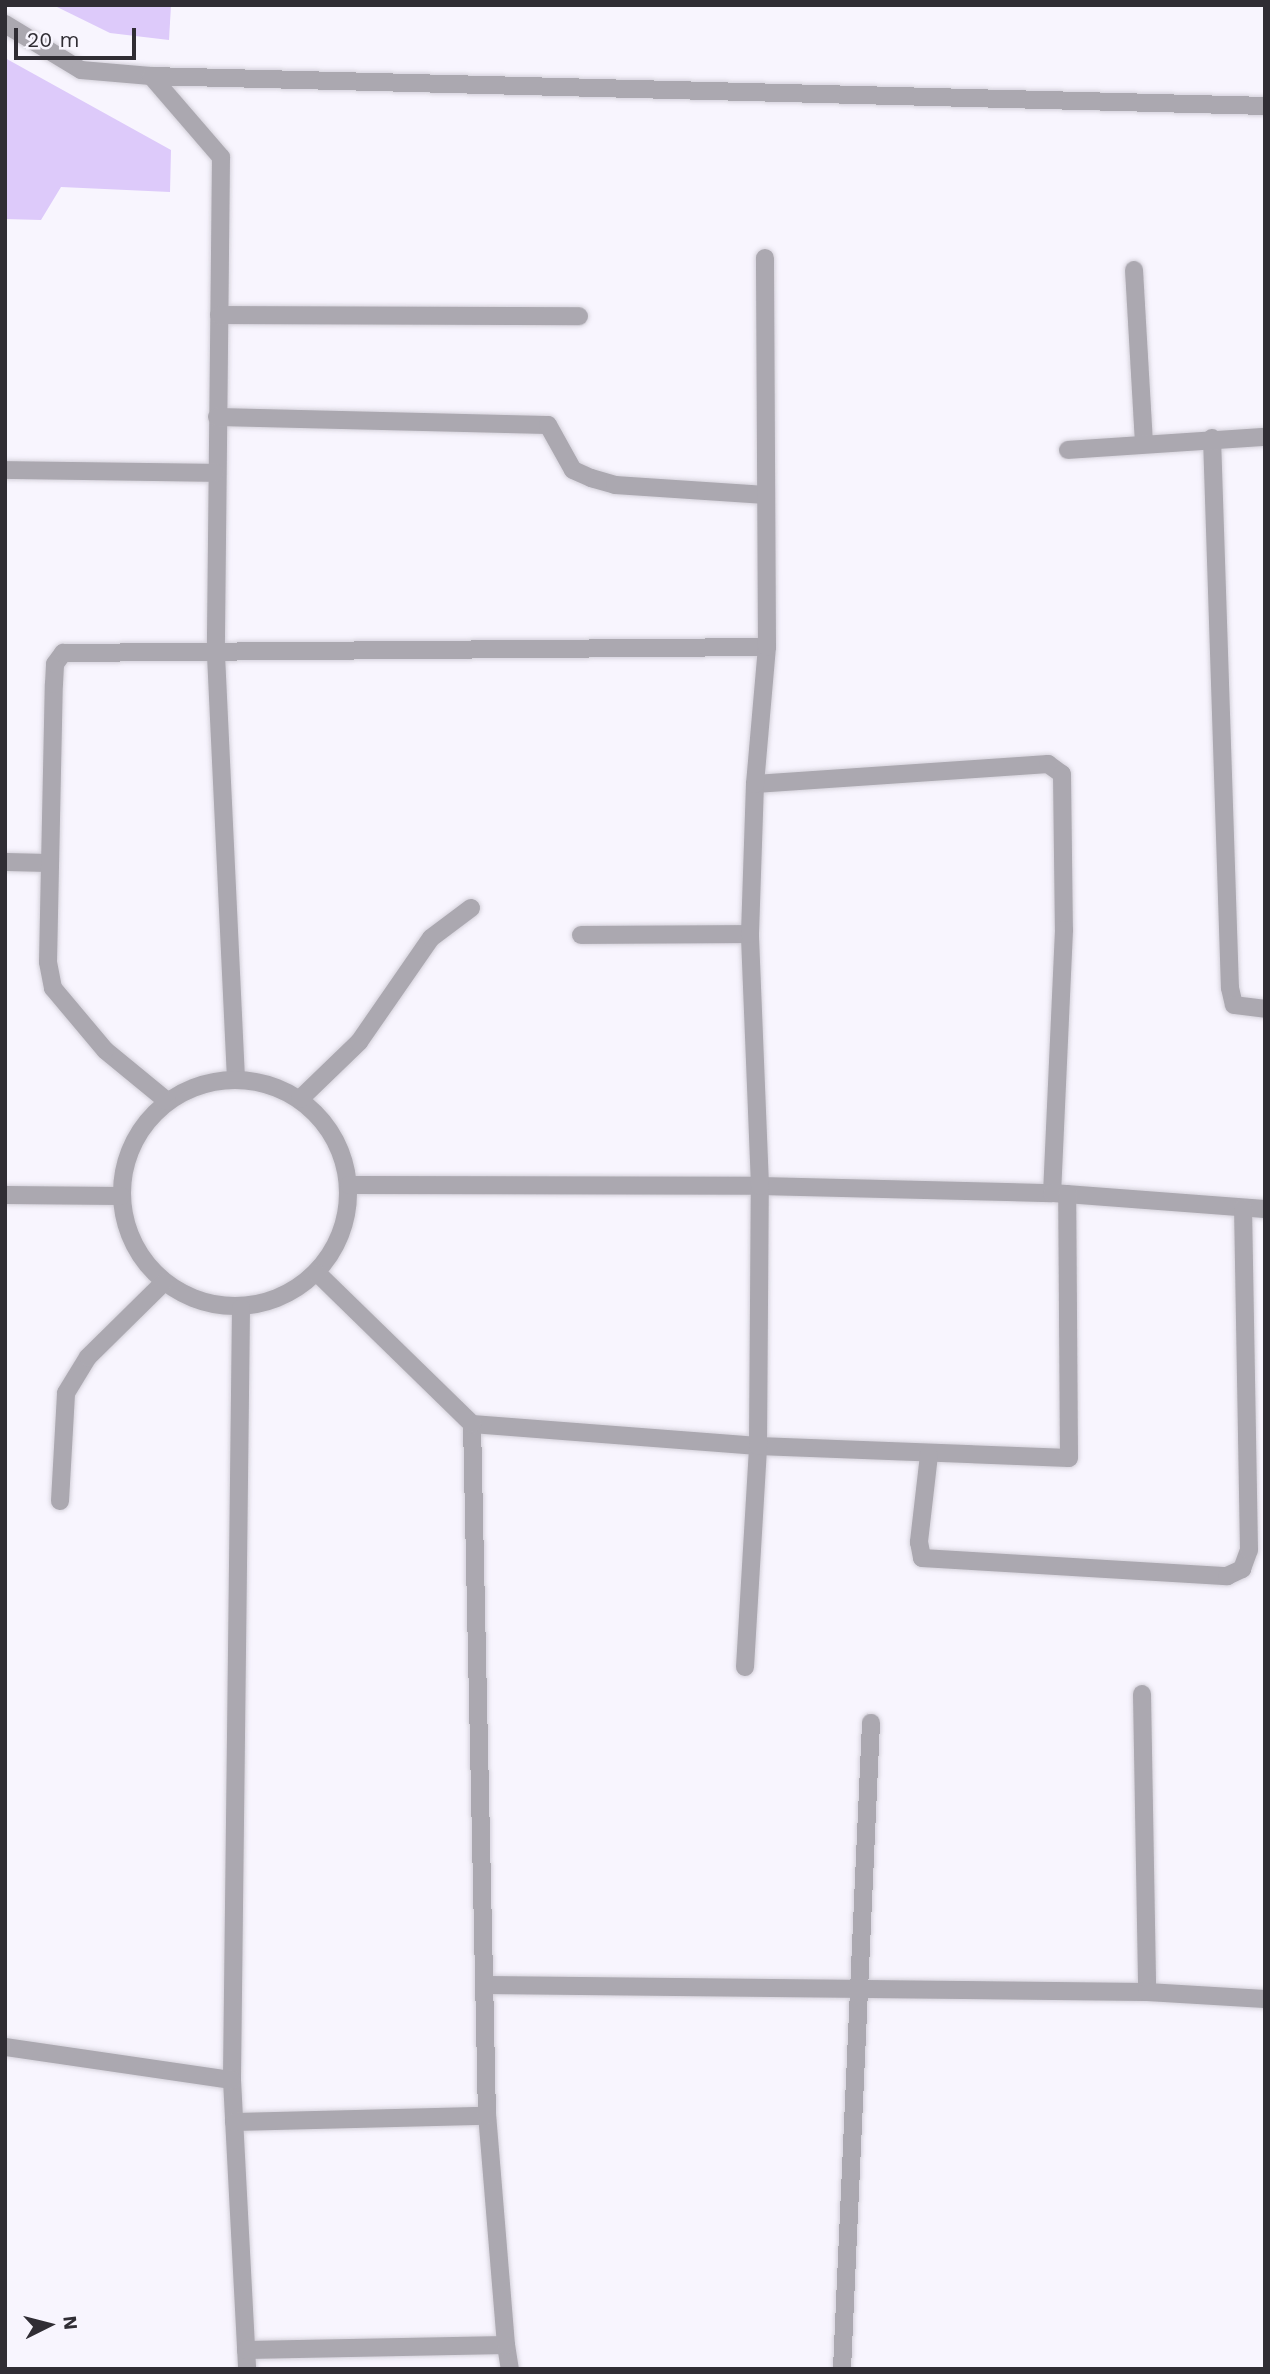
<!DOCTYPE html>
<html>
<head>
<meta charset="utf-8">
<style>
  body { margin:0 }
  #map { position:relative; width:1270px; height:2374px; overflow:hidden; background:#f8f5fe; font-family:"Work Sans",sans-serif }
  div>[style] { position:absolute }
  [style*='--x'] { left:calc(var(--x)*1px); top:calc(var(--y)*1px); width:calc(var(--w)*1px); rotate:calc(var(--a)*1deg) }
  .green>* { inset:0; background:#ddcafa }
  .roads { filter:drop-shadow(0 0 2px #d4d1da) drop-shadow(0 0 2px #d4d1da) }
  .minor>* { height:18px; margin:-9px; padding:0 9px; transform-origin:9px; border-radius:9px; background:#aba8b0 }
  .minor>.ring { margin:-9px; padding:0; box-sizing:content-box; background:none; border:18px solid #aba8b0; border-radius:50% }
  span { translate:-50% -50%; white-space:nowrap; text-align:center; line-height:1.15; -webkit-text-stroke:6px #f8f5fe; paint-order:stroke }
  .frame { position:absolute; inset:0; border:7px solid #302d34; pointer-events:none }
  .north { position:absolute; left:14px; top:2290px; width:70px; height:70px; -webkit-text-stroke:5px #f8f5fe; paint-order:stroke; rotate:84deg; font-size:19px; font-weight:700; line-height:28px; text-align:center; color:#302d34 }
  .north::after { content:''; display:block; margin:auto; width:24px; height:32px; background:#302d34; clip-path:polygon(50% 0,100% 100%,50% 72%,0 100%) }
  .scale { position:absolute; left:14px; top:28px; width:122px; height:32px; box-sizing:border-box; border:4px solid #302d34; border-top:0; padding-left:9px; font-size:21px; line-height:24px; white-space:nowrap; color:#302d34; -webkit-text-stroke:5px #f8f5fe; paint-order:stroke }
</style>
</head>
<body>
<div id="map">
  <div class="green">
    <i style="clip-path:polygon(53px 5px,171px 5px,169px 40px,110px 33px)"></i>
    <i style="clip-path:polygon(5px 58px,171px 150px,170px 192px,61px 187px,41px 220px,5px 219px)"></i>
  </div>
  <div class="roads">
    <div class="minor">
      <i style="--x:5;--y:24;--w:89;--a:31.2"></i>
      <i style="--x:81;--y:70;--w:70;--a:4.9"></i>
      <i style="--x:151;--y:76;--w:107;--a:49.2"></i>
      <i style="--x:221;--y:157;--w:498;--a:90.6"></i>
      <i style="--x:216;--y:655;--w:424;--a:87.3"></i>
      <i style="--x:151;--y:76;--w:1114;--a:1.54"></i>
      <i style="--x:1134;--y:270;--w:174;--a:86.7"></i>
      <i style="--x:219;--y:315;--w:360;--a:0.2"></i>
      <i style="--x:217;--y:417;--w:331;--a:1.4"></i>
      <i style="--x:548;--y:425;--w:51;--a:60.9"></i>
      <i style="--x:573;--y:470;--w:20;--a:24"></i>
      <i style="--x:591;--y:478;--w:25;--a:16"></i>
      <i style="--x:615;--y:485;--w:151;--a:3.8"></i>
      <i style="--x:1212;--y:438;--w:550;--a:88.13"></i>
      <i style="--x:1230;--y:988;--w:17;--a:77"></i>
      <i style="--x:1234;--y:1005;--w:31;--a:7"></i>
      <i style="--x:1068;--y:450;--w:197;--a:-3.8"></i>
      <i style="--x:5;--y:470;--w:210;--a:0.8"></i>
      <i style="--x:755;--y:784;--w:294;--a:-3.9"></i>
      <i style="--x:1048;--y:764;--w:17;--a:36"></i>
      <i style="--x:1062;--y:774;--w:156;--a:89.3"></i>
      <i style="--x:1064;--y:930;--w:263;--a:92.6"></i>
      <i style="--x:5;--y:862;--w:45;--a:1.3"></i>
      <i style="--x:581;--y:935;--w:169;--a:-0.3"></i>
      <i class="ring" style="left:122px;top:1080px;width:208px;height:208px"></i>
      <i style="--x:300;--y:1099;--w:82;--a:-44"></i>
      <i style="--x:359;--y:1042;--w:126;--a:-55.3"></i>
      <i style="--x:431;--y:938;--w:50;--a:-36.9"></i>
      <i style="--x:167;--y:1101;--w:80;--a:-140.6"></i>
      <i style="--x:105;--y:1050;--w:81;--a:-130"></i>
      <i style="--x:53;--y:988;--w:26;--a:-101"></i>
      <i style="--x:48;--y:962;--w:278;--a:-88.8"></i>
      <i style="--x:54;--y:684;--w:20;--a:-87"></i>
      <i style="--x:55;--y:664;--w:14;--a:-54"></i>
      <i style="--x:63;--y:653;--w:704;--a:-0.49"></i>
      <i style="--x:349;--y:1185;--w:411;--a:0.1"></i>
      <i style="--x:760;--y:1186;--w:292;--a:1.4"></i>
      <i style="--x:1052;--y:1193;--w:214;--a:4.3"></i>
      <i style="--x:5;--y:1195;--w:116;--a:0.5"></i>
      <i style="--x:241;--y:1308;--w:772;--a:90.67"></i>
      <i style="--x:232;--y:2080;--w:289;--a:87"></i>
      <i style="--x:472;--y:1424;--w:287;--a:4.4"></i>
      <i style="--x:758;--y:1446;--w:311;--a:2.2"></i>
      <i style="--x:1069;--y:1458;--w:264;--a:-90.4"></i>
      <i style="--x:929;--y:1455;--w:88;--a:96.6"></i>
      <i style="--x:919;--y:1542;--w:16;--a:79"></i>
      <i style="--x:922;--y:1558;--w:306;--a:3.4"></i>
      <i style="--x:1227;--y:1576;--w:17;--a:-25"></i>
      <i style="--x:1242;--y:1569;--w:20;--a:-70"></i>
      <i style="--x:1249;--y:1550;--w:342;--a:-91"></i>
      <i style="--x:60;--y:1501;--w:108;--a:-86.8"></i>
      <i style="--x:66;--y:1393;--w:42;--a:-58.6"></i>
      <i style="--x:88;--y:1357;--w:107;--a:-44.6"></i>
      <i style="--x:745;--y:1667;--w:221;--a:-86.6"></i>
      <i style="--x:758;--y:1446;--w:260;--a:-89.6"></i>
      <i style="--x:760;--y:1186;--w:252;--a:-92.3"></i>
      <i style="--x:750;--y:934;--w:150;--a:-88.1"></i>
      <i style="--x:755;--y:784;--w:138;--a:-85"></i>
      <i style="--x:767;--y:647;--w:389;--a:-90.3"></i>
      <i style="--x:1142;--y:1694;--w:298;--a:89"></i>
      <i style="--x:485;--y:1985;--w:662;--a:0.61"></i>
      <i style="--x:1147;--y:1992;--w:118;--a:3.4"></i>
      <i style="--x:5;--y:2047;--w:229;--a:8.3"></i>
      <i style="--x:234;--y:2122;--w:253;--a:-1.4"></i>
      <i style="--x:506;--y:2345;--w:24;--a:81"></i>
      <i style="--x:246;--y:2350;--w:260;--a:-1.1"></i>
      <i style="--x:506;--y:2345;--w:230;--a:-94.7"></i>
      <i style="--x:487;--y:2116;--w:692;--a:-91.24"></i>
      <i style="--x:472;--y:1424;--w:216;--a:-135.7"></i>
      <i style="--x:842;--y:2369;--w:647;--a:-87.43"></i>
    </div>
  </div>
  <div class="frame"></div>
  <div class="north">N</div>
  <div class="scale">20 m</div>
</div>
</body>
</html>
